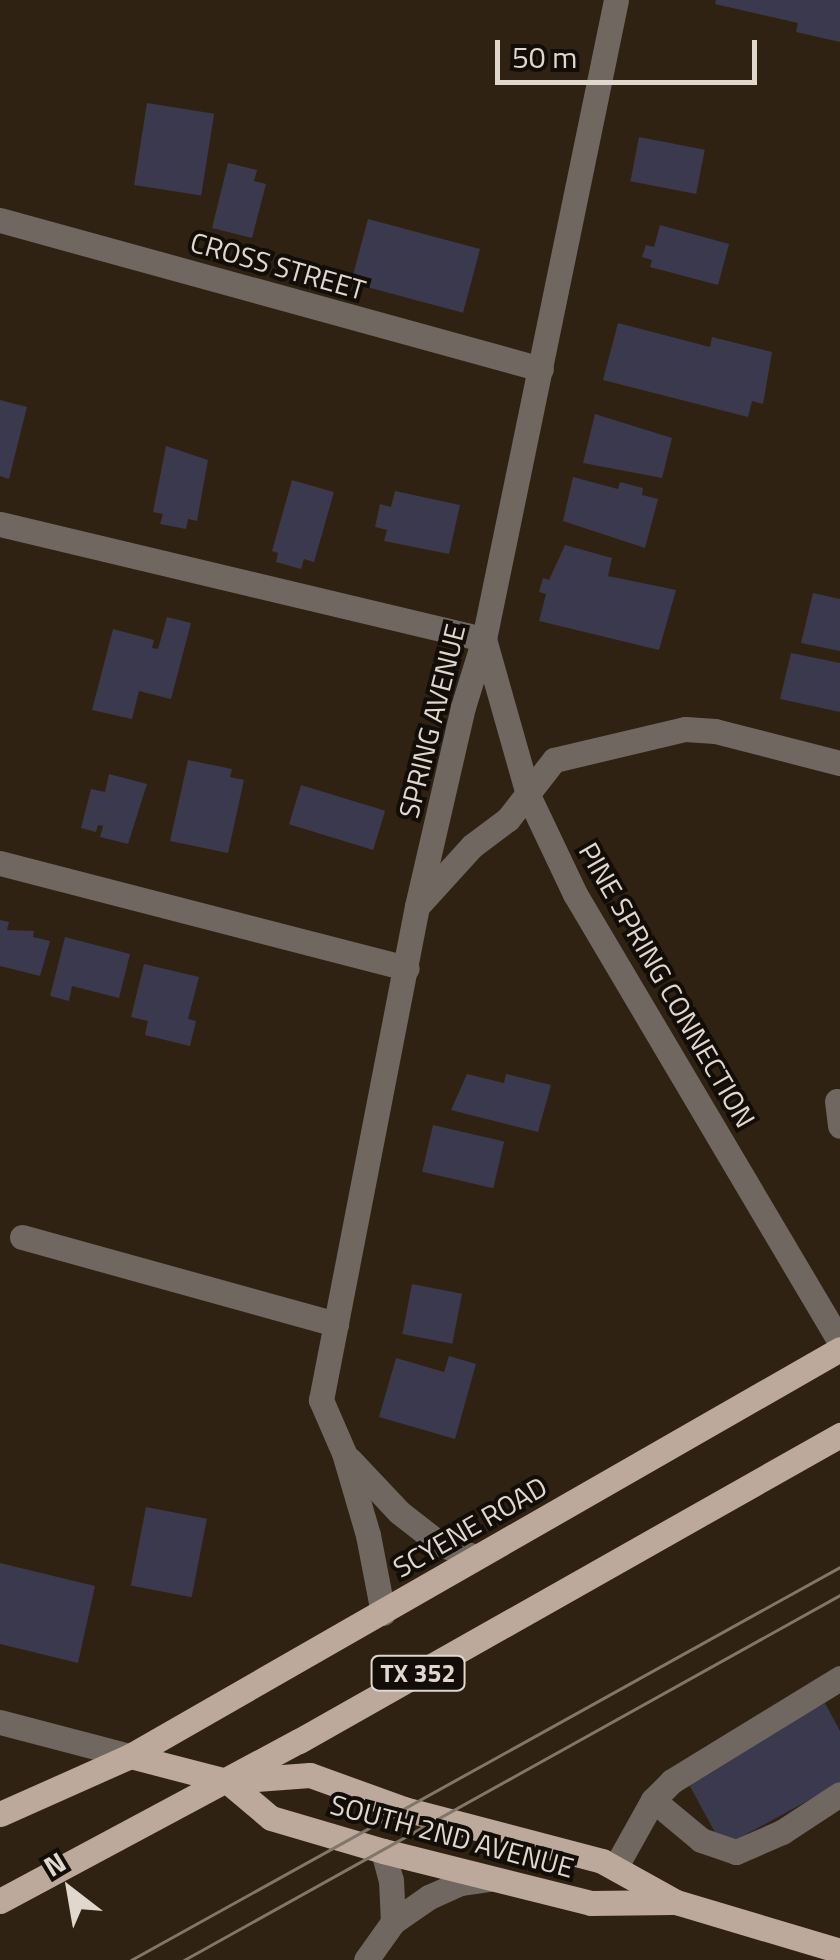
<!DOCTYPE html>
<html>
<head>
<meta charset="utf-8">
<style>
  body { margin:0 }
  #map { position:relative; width:840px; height:1960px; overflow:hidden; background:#302213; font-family:"Titillium Web",sans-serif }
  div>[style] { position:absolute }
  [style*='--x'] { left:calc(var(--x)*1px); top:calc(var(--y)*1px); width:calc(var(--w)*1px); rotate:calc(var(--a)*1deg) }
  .building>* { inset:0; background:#3a394d; transform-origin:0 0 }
  .minor>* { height:25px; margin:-12.5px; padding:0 12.5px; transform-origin:12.5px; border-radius:12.5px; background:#706761 }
  .major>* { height:25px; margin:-12.5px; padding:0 12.5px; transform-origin:12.5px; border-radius:12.5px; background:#bca99c }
  .tram>* { height:2.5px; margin:-1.25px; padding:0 1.25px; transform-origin:1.25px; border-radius:1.25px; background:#817669 }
  span { translate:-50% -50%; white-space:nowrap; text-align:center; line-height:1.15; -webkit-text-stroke:8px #130d07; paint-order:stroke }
  .shield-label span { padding:2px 8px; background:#130d07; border:2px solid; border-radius:8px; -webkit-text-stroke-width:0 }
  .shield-label { font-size:25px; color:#e0d7cd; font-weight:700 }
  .street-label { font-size:28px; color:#e0d7cd }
  .north { position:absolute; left:20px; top:1840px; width:100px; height:100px; -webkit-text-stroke:8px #130d07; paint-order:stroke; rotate:329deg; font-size:28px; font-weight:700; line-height:40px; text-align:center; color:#e0d7cd }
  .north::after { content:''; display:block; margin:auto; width:35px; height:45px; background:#e0d7cd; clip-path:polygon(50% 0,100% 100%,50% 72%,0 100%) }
  .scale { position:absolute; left:495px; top:40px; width:262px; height:45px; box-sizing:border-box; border:5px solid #e0d7cd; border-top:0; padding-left:12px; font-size:30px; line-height:35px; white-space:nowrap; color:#e0d7cd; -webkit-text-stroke:8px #130d07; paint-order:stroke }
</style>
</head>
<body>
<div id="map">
  <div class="building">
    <i style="clip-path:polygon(716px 0,840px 0,840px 42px,796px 32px,798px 23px,715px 4px)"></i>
    <i style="left:147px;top:103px;width:68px;height:83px;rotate:9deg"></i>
    <i style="left:639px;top:137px;width:67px;height:45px;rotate:11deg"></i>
    <i style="clip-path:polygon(228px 163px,257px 170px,254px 181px,266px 184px,252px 238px,212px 228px)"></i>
    <i style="left:368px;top:219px;width:116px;height:66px;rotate:15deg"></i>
    <i style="clip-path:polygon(660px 225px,729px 244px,718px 285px,650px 267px,652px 260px,642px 257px,646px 245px,654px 247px)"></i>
    <i style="clip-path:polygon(618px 323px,710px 347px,712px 337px,772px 352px,763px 404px,752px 401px,748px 417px,603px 380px)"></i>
    <i style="clip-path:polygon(0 400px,27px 407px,9px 479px,0 476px)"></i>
    <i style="clip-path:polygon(595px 414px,672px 438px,662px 478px,583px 463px)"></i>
    <i style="clip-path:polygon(166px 446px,208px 460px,197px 521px,188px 519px,186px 529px,160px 524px,163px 514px,153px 512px)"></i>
    <i style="clip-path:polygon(573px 477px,618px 489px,620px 482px,643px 488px,642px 495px,658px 499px,645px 548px,563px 521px)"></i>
    <i style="clip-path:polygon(292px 480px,334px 492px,314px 562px,304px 559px,301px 569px,276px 562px,278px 553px,272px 551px)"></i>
    <i style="clip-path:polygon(395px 491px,460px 505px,449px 554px,384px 541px,387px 530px,375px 527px,380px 504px,391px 507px)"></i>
    <i style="clip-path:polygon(565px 545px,612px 558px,608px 576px,676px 590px,659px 650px,539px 621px,546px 594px,539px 592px,543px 578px,549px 580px)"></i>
    <i style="clip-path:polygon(813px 593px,840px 599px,840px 651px,801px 643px)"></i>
    <i style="clip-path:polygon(167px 617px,191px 623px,171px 699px,139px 691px,132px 719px,92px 710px,113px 629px,154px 640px,152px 648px,158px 649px)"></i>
    <i style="clip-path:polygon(791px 653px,840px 663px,840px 712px,780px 699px)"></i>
    <i style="clip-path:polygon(188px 760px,232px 769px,230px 777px,244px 780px,228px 853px,170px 841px)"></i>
    <i style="clip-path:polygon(109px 774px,147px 784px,128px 844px,100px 837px,103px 826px,98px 825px,96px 832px,81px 828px,91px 789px,105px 792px)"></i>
    <i style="left:301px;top:785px;width:88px;height:41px;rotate:17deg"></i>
    <i style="clip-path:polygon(0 920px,9px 922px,7px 930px,34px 931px,33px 937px,50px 941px,40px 976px,0 966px)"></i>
    <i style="clip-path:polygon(65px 937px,130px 954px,119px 998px,72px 986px,69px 1001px,50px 996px)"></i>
    <i style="clip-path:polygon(144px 964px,199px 977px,188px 1019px,196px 1021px,190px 1046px,145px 1035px,148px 1021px,131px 1017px)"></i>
    <i style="clip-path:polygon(467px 1074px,504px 1083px,506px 1074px,551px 1085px,538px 1132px,451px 1110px)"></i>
    <i style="left:433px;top:1125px;width:73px;height:48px;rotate:13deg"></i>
    <i style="left:412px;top:1284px;width:51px;height:51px;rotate:11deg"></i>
    <i style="clip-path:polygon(449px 1356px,476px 1364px,455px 1439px,379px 1417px,396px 1358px,444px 1372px)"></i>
    <i style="left:146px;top:1507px;width:62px;height:80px;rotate:11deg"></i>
    <i style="clip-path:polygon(0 1563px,95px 1586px,78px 1663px,0 1644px)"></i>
    <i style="clip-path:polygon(825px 1703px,840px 1731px,840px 1783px,723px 1847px,686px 1779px)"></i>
  </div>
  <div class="minor">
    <i style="--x:0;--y:220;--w:561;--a:15.4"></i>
    <i style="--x:0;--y:524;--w:497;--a:13.4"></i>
    <i style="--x:484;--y:639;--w:162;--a:74.2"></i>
    <i style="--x:528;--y:795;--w:110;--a:64.6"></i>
    <i style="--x:575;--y:894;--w:521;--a:59.39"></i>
    <i style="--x:0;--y:863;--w:420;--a:14.5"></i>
    <i style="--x:421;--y:902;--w:76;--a:-47.7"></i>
    <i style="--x:472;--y:846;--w:45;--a:-36.9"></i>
    <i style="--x:508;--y:819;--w:75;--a:-52.1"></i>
    <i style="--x:554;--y:760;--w:135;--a:-13.3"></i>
    <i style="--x:685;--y:729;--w:30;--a:4"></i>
    <i style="--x:715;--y:731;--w:129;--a:14.4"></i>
    <i style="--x:837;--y:1101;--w:25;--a:83"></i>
    <i style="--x:22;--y:1237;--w:326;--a:15.5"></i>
    <i style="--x:350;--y:1460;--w:71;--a:46.7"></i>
    <i style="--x:399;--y:1512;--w:52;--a:38"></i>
    <i style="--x:440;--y:1544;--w:37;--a:20"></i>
    <i style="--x:383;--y:1613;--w:79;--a:-100.9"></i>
    <i style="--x:368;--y:1535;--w:85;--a:-106.3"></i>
    <i style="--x:344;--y:1453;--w:58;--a:-113.5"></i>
    <i style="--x:321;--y:1400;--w:503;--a:-79"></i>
    <i style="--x:417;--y:906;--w:204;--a:-77"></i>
    <i style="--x:463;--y:707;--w:71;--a:-72.8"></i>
    <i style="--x:484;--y:639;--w:652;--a:-78.33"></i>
    <i style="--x:0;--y:1722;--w:134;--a:14.7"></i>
    <i style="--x:653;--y:1800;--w:62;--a:39.8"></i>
    <i style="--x:701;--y:1840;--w:37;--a:19"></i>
    <i style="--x:736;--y:1852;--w:50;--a:-23.5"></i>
    <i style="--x:782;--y:1832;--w:69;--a:-33.2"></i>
    <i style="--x:383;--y:1851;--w:30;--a:75"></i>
    <i style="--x:391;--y:1880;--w:42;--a:87.3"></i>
    <i style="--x:615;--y:1868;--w:78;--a:-60.8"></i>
    <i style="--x:653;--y:1800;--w:27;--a:-45"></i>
    <i style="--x:672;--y:1781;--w:197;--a:-31.5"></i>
    <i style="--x:366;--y:1960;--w:47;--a:-54.6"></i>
    <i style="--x:393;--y:1922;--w:44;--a:-34.8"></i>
    <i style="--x:429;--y:1897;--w:34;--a:-24"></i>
    <i style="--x:460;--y:1883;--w:30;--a:-8"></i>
  </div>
  <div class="major">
    <i style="--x:130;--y:1756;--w:100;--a:14.5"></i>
    <i style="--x:227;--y:1781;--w:83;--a:-4.1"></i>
    <i style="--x:310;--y:1775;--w:100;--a:19.9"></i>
    <i style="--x:404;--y:1809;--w:205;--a:14.7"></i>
    <i style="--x:602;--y:1861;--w:85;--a:29"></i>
    <i style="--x:676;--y:1902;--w:171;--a:16.6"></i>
    <i style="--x:227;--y:1781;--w:57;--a:40.1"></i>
    <i style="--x:271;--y:1818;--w:117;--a:16.4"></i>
    <i style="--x:383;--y:1851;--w:214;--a:14"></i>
    <i style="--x:591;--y:1903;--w:81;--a:-0.7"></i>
    <i style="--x:0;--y:1814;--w:142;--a:-24"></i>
    <i style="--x:130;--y:1756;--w:818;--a:-29.82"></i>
    <i style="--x:0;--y:1901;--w:339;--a:-28.2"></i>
    <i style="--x:299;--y:1741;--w:622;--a:-29.49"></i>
  </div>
  <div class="tram">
    <i style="--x:131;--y:1960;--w:811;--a:-29"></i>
    <i style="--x:184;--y:1960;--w:751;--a:-29.09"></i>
  </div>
  <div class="shield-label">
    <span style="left:418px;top:1673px">TX 352</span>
  </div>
  <div class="street-label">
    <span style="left:278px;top:266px;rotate:16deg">CROSS STREET</span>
    <span style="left:432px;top:721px;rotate:-76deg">SPRING AVENUE</span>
    <span style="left:667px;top:985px;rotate:60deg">PINE SPRING CONNECTION</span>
    <span style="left:470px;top:1527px;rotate:-30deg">SCYENE ROAD</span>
    <span style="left:452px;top:1836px;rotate:15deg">SOUTH 2ND AVENUE</span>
  </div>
  <div class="north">N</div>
  <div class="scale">50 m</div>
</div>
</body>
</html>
